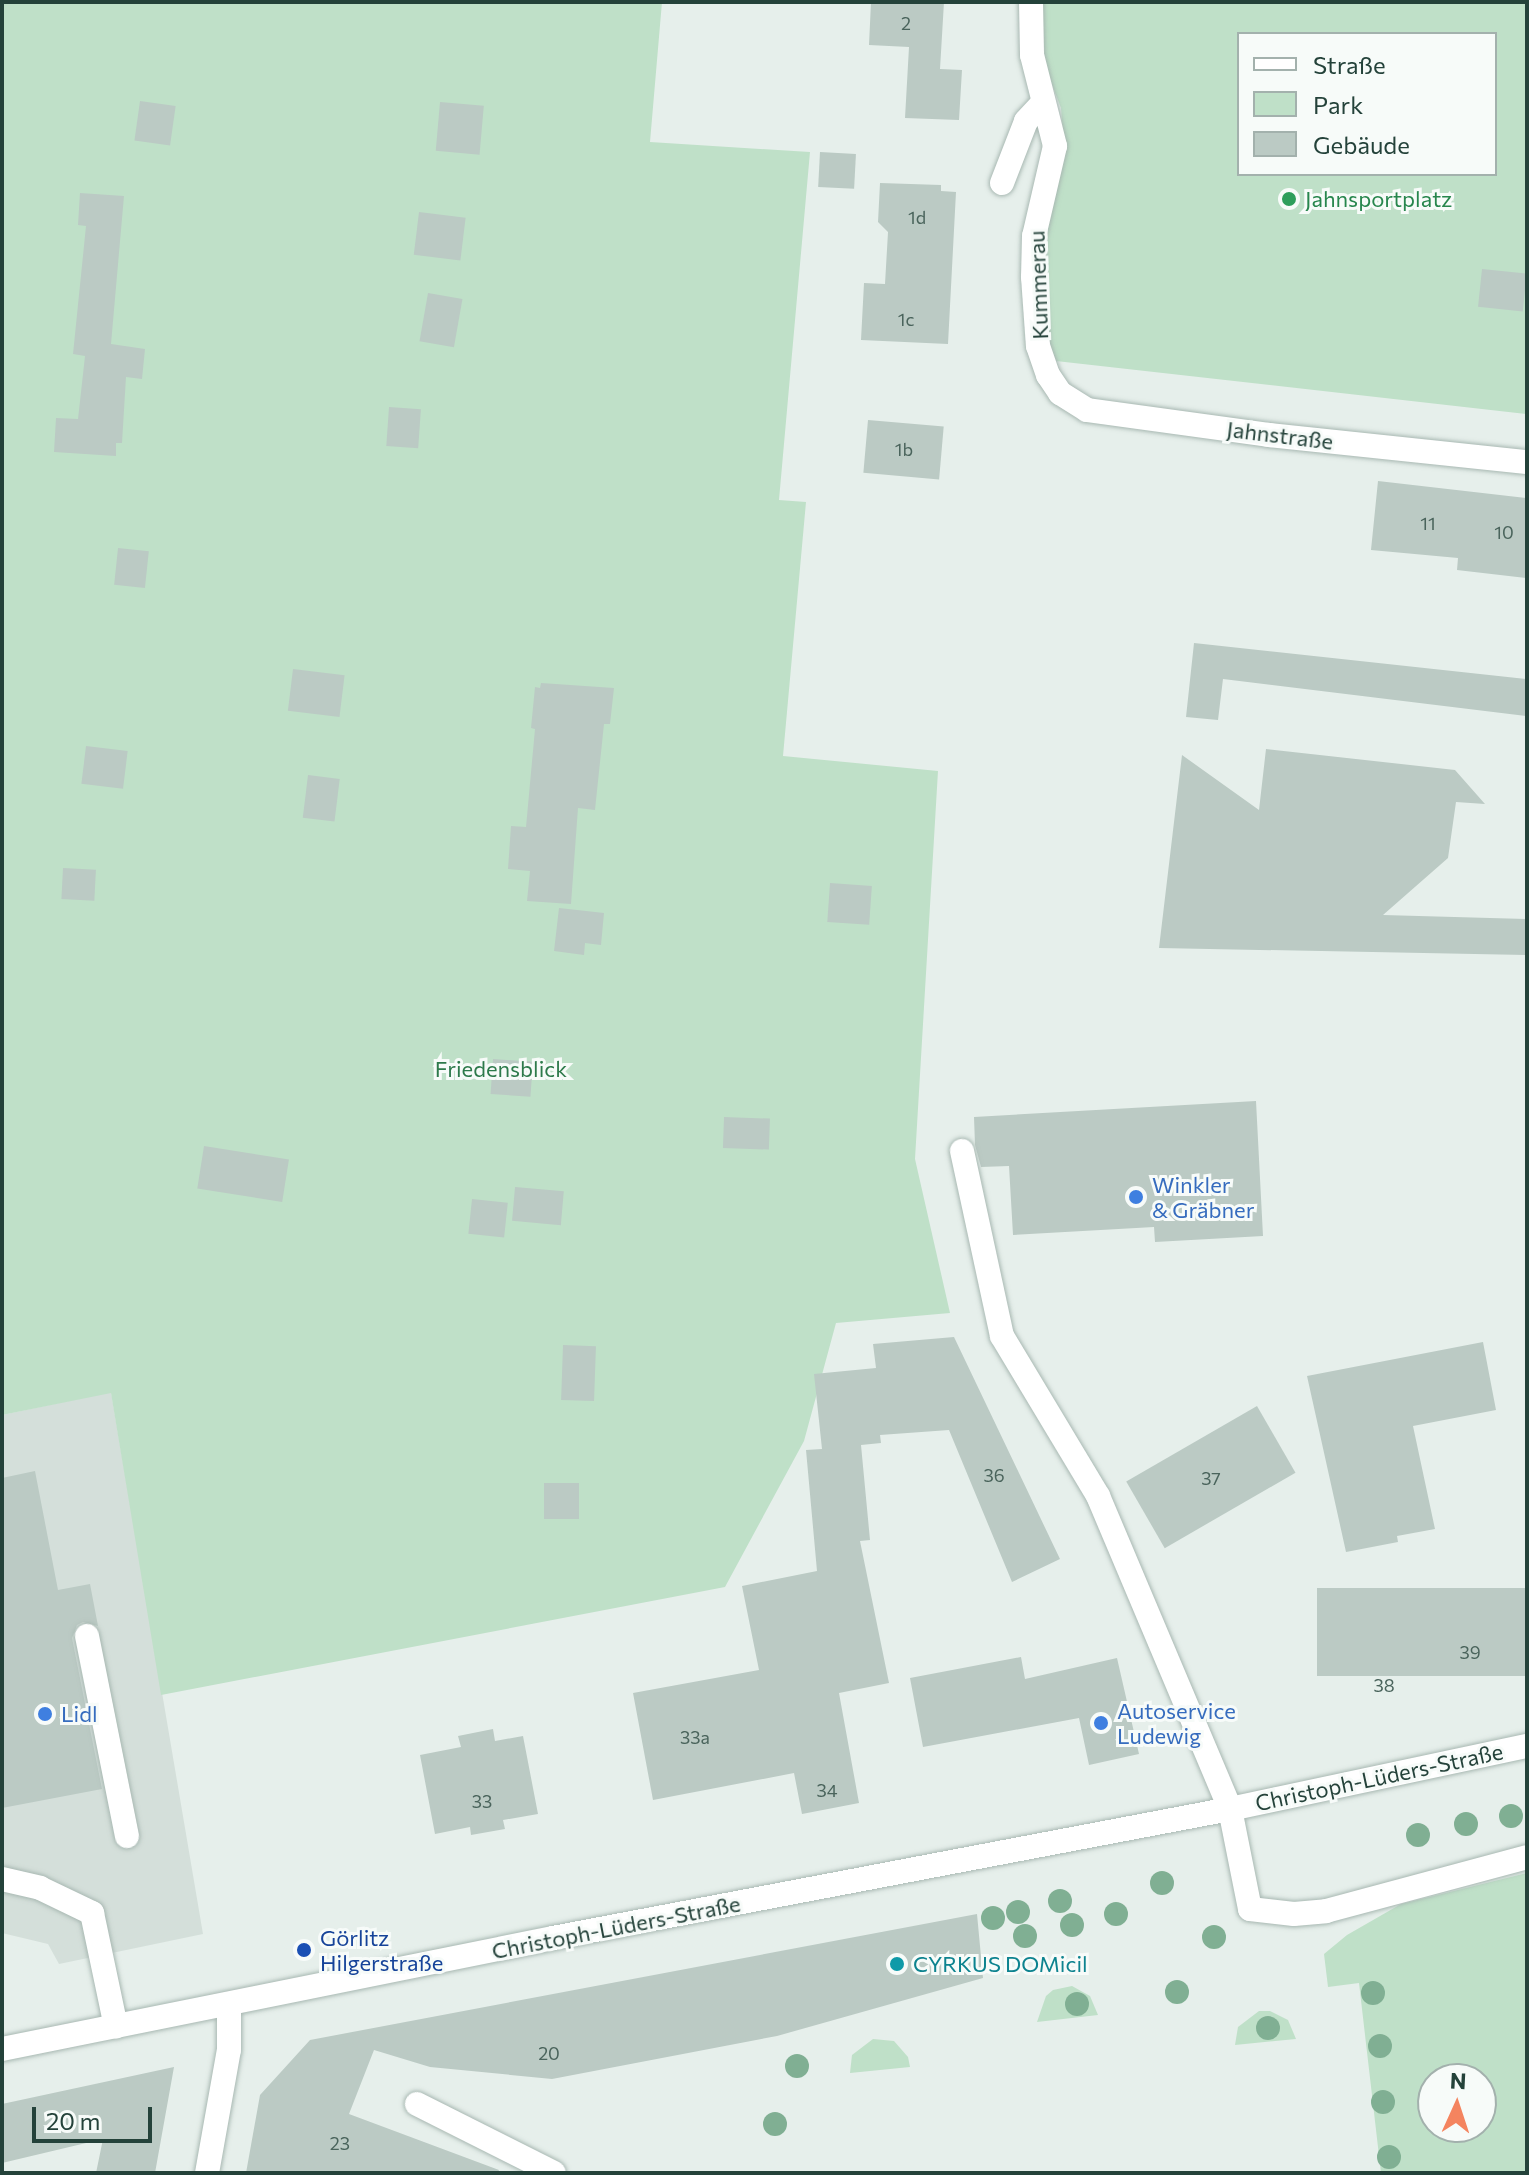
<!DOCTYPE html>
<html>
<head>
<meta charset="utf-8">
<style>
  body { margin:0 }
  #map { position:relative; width:1529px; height:2175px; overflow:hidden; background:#e6efeb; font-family:Commissioner,sans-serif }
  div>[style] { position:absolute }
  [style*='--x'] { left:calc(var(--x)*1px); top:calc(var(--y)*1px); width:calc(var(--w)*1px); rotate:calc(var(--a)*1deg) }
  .built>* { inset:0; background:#d4dfda }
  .green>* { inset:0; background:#bfe0c8 }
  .building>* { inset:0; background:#bbcac4; transform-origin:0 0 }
  .roads { filter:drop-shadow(0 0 2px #a8b8b2) drop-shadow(0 0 2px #a8b8b2) }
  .minor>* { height:24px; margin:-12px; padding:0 12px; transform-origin:12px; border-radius:12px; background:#fff }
  .trees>* { width:24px; height:24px; margin:-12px; border-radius:50%; background:#80af93 }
  .dots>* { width:22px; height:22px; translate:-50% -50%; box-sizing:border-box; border:4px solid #f7fbf9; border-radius:50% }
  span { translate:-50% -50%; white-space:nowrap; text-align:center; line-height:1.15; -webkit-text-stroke:6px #f7fbf9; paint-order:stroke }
  .number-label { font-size:18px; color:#4a645c }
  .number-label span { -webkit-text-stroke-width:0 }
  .leisure-label { font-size:22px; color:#27864d }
  .left { translate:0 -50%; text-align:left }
  .street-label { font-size:22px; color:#24423a }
  .park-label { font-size:22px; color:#2d7a4b }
  .shop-label { font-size:22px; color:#366cbe }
  .transit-label { font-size:22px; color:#164399 }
  .culture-label { font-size:22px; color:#0d838f }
  .frame { position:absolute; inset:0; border:4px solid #24423a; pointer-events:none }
  .legend { position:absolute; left:1237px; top:32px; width:260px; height:144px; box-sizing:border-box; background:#f7fbf9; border:2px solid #a3b1ad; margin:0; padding:10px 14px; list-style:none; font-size:24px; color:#24423a }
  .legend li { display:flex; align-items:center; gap:16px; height:40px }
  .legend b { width:40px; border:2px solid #a3b1ad }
  .north { position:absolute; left:1417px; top:2063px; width:80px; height:80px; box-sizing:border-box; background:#f7fbf9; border:2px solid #a3b1ad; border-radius:50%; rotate:3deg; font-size:22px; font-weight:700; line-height:32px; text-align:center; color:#24423a }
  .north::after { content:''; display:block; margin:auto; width:28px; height:36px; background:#f4845f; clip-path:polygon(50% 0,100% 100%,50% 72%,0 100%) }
  .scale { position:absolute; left:32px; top:2107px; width:120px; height:36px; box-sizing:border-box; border:4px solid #24423a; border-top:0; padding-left:10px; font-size:24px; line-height:28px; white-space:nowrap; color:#24423a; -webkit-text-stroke:6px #f7fbf9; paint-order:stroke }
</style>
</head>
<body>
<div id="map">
  <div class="built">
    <i style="clip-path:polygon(111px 1392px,203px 1934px,59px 1964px,48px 1944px,2px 1933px,2px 1415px)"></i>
  </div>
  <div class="green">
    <i style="clip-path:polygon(2px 2px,662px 2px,650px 142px,810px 152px,779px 500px,806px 502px,783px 756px,938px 771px,915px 1159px,950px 1313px,836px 1323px,804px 1441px,725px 1587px,161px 1695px,111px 1393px,2px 1415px)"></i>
    <i style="clip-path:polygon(evenodd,1042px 2px,1527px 2px,1527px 414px,1056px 361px,1050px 345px,1044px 277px,1046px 224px,1064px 146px,1061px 108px,1045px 66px,1042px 2px,1239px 34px,1495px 34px,1495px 174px,1239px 174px,1239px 34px)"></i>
    <i style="clip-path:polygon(evenodd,1527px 1873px,1527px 2173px,1381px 2173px,1359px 1983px,1328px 1987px,1324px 1954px,1347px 1935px,1401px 1904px,1527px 1873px,1433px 2079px,1481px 2079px,1481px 2127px,1433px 2127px,1433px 2079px)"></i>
    <i style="clip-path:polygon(1072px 1986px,1090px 1996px,1098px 2015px,1037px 2022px,1046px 1996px,1053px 1990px)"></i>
    <i style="clip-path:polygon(1259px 2011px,1270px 2011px,1288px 2020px,1296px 2039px,1235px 2045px,1238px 2027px)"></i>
    <i style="clip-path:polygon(873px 2039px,894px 2041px,908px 2057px,910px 2067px,850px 2073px,852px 2055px)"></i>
  </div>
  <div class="building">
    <i style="clip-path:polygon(871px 2px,944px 2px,940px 69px,962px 70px,959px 120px,905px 118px,909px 47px,869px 45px)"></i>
    <i style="left:140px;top:101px;width:36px;height:40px;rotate:8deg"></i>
    <i style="left:440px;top:102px;width:44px;height:49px;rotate:5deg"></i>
    <i style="left:820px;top:152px;width:36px;height:35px;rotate:3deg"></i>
    <i style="clip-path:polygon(880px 183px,941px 185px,941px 191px,956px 192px,948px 344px,861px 340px,864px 283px,885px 284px,888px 232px,878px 222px)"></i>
    <i style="clip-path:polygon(80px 193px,124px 196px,111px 344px,145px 349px,142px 379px,126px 377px,122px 443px,116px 443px,116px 456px,54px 452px,56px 418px,78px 419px,85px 356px,73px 354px,86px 226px,78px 225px)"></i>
    <i style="left:419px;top:212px;width:47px;height:43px;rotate:7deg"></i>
    <i style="left:1482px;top:269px;width:45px;height:38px;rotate:6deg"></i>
    <i style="left:428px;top:293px;width:35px;height:49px;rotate:10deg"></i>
    <i style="left:389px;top:407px;width:32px;height:39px;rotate:4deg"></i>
    <i style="left:868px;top:420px;width:76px;height:53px;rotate:5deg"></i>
    <i style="clip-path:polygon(1378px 481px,1527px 498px,1527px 578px,1457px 570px,1458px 558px,1371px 550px)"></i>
    <i style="left:118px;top:548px;width:31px;height:37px;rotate:6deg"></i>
    <i style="clip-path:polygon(1194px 643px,1527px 679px,1527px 716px,1223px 679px,1218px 720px,1186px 717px)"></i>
    <i style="left:293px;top:669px;width:52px;height:42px;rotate:7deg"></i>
    <i style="clip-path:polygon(541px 683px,614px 688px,610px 724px,604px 724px,595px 810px,578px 808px,571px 904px,527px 901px,530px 871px,508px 869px,511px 826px,526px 827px,535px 729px,531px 728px,535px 687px,540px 688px)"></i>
    <i style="left:86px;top:746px;width:42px;height:38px;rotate:7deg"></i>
    <i style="clip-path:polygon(1266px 749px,1455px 770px,1485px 804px,1456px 802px,1448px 858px,1383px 915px,1527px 919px,1527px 955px,1159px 948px,1182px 755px,1259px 810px)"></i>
    <i style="left:308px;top:775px;width:32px;height:43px;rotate:7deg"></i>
    <i style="left:63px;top:868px;width:33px;height:31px;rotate:3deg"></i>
    <i style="left:830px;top:883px;width:42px;height:39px;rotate:4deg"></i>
    <i style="clip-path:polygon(559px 908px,604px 913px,601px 945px,585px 943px,584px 955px,554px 951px)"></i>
    <i style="left:493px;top:1059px;width:40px;height:35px;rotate:4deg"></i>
    <i style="clip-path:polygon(1256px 1101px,1263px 1236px,1155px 1242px,1154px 1227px,1013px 1235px,1009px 1166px,981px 1167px,975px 1145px,974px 1117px)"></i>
    <i style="left:724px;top:1117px;width:46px;height:31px;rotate:2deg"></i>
    <i style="left:204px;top:1146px;width:86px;height:43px;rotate:9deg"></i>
    <i style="left:515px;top:1187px;width:49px;height:34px;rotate:5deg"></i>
    <i style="left:472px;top:1199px;width:36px;height:35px;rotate:6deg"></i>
    <i style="clip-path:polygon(954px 1337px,1060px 1559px,1012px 1582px,949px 1430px,880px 1435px,881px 1443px,861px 1445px,870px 1540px,860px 1541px,889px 1683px,839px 1693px,859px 1803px,802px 1814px,794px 1773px,653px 1800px,633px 1693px,759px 1670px,742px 1586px,817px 1571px,806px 1450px,822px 1449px,814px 1374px,876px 1368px,873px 1344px)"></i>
    <i style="clip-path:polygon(1483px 1342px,1496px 1410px,1413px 1426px,1435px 1529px,1397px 1536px,1398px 1542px,1346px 1552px,1307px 1376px)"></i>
    <i style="left:563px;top:1345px;width:33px;height:55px;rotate:2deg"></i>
    <i style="left:1257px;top:1406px;width:77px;height:151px;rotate:60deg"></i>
    <i style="clip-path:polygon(35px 1471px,58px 1590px,90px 1584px,98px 1626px,83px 1622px,77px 1625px,72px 1638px,102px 1789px,2px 1808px,2px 1478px)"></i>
    <i style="left:544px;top:1483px;width:35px;height:36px"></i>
    <i style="left:1527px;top:1588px;width:88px;height:210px;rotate:90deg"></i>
    <i style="clip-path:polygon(1021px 1657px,1025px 1679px,1117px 1658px,1139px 1754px,1089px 1765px,1079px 1718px,923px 1747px,910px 1678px)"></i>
    <i style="clip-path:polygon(493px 1729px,495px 1741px,523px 1736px,538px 1814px,503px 1820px,505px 1829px,471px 1835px,470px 1827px,435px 1834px,420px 1755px,461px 1747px,458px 1736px)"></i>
    <i style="clip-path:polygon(977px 1914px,983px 1978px,777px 2036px,552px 2079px,430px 2067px,374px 2050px,349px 2114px,499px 2170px,498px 2173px,246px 2173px,260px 2095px,310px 2040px)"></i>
    <i style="clip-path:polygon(174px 2067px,155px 2173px,96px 2173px,103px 2139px,2px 2163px,2px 2104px)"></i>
  </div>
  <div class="roads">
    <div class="minor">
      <i style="--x:1031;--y:2;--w:53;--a:88.9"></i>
      <i style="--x:1032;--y:55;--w:94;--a:75.8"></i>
      <i style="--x:1055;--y:146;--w:92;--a:103.1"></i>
      <i style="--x:1034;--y:236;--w:41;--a:91.4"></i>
      <i style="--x:1033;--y:277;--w:69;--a:85.9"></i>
      <i style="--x:1038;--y:346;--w:31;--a:71"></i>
      <i style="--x:1048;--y:375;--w:22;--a:56"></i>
      <i style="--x:1060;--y:393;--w:32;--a:32"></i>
      <i style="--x:1087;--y:410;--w:184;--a:7.8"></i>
      <i style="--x:1269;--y:435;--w:259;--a:6"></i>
      <i style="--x:1002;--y:183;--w:66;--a:-68.8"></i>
      <i style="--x:1026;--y:121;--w:25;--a:-47"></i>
      <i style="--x:962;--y:1151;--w:189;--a:77.8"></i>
      <i style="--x:1002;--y:1336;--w:187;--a:59"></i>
      <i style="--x:1098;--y:1496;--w:340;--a:67.1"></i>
      <i style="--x:1230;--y:1809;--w:102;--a:78.7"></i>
      <i style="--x:1250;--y:1909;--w:44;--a:6.5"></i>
      <i style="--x:1294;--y:1914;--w:32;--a:-5"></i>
      <i style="--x:1326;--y:1911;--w:208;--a:-15"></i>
      <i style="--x:87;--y:1636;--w:204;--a:78.7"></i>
      <i style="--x:2;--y:1879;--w:39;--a:13"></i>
      <i style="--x:40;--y:1888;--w:58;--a:25.7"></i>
      <i style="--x:92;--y:1913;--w:116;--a:78.1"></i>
      <i style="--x:2;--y:2049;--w:562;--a:-11.39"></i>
      <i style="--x:553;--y:1938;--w:689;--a:-10.79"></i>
      <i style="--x:1230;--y:1809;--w:304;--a:-12"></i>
      <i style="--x:417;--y:2104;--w:153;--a:26.7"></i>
      <i style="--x:207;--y:2173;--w:125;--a:-79.9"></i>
      <i style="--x:229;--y:2050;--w:46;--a:-90"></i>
    </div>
  </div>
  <div class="trees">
    <i style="left:1511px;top:1816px"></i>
    <i style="left:1466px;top:1824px"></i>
    <i style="left:1418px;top:1835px"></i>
    <i style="left:1162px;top:1883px"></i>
    <i style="left:1060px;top:1901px"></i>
    <i style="left:1018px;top:1912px"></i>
    <i style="left:1116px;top:1914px"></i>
    <i style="left:993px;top:1918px"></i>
    <i style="left:1072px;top:1925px"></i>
    <i style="left:1025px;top:1936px"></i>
    <i style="left:1214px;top:1937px"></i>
    <i style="left:1177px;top:1992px"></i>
    <i style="left:1373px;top:1993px"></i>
    <i style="left:1077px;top:2004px"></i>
    <i style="left:1268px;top:2028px"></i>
    <i style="left:1380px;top:2046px"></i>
    <i style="left:797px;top:2066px"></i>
    <i style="left:1383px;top:2102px"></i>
    <i style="left:775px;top:2124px"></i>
    <i style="left:1389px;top:2157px"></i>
  </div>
  <div class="dots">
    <i style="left:1289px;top:199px;background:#2e9e5b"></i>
    <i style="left:1136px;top:1197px;background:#3f7fe0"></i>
    <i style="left:45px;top:1714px;background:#3f7fe0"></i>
    <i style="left:1101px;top:1723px;background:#3f7fe0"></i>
    <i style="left:304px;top:1950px;background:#1a4fb4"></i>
    <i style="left:897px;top:1964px;background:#0f9aa8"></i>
  </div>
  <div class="number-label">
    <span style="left:906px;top:23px">2</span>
    <span style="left:917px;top:217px">1d</span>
    <span style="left:906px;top:319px">1c</span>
    <span style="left:904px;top:449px">1b</span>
    <span style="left:1428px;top:523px">11</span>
    <span style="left:1504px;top:532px">10</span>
    <span style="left:994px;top:1475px">36</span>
    <span style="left:1211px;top:1478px">37</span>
    <span style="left:1470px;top:1652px">39</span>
    <span style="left:1384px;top:1685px">38</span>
    <span style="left:695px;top:1737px">33a</span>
    <span style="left:827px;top:1790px">34</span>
    <span style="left:482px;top:1801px">33</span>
    <span style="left:549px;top:2053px">20</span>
    <span style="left:340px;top:2143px">23</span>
  </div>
  <div class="leisure-label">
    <span class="left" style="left:1305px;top:199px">Jahnsportplatz</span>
  </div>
  <div class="street-label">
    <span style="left:1038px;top:285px;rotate:-92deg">Kummerau</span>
    <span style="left:1280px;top:435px;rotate:7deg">Jahnstraße</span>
    <span style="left:1379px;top:1777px;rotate:-12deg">Christoph-Lüders-Straße</span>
    <span style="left:616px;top:1927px;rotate:-11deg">Christoph-Lüders-Straße</span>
  </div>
  <div class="park-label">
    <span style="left:501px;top:1069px">Friedensblick</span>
  </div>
  <div class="shop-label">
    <span class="left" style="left:1152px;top:1197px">Winkler<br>&amp; Gräbner</span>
    <span class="left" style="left:1117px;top:1723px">Autoservice<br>Ludewig</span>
    <span class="left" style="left:61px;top:1714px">Lidl</span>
  </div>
  <div class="transit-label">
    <span class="left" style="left:320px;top:1950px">Görlitz<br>Hilgerstraße</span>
  </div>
  <div class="culture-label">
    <span class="left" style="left:913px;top:1964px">CYRKUS DOMicil</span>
  </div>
  <div class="frame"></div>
  <ul class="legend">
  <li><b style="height:10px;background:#fff"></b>Straße</li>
  <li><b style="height:22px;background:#bfe0c8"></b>Park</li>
  <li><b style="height:22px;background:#bbcac4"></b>Gebäude</li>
  </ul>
  <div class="north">N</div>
  <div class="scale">20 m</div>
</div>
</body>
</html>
